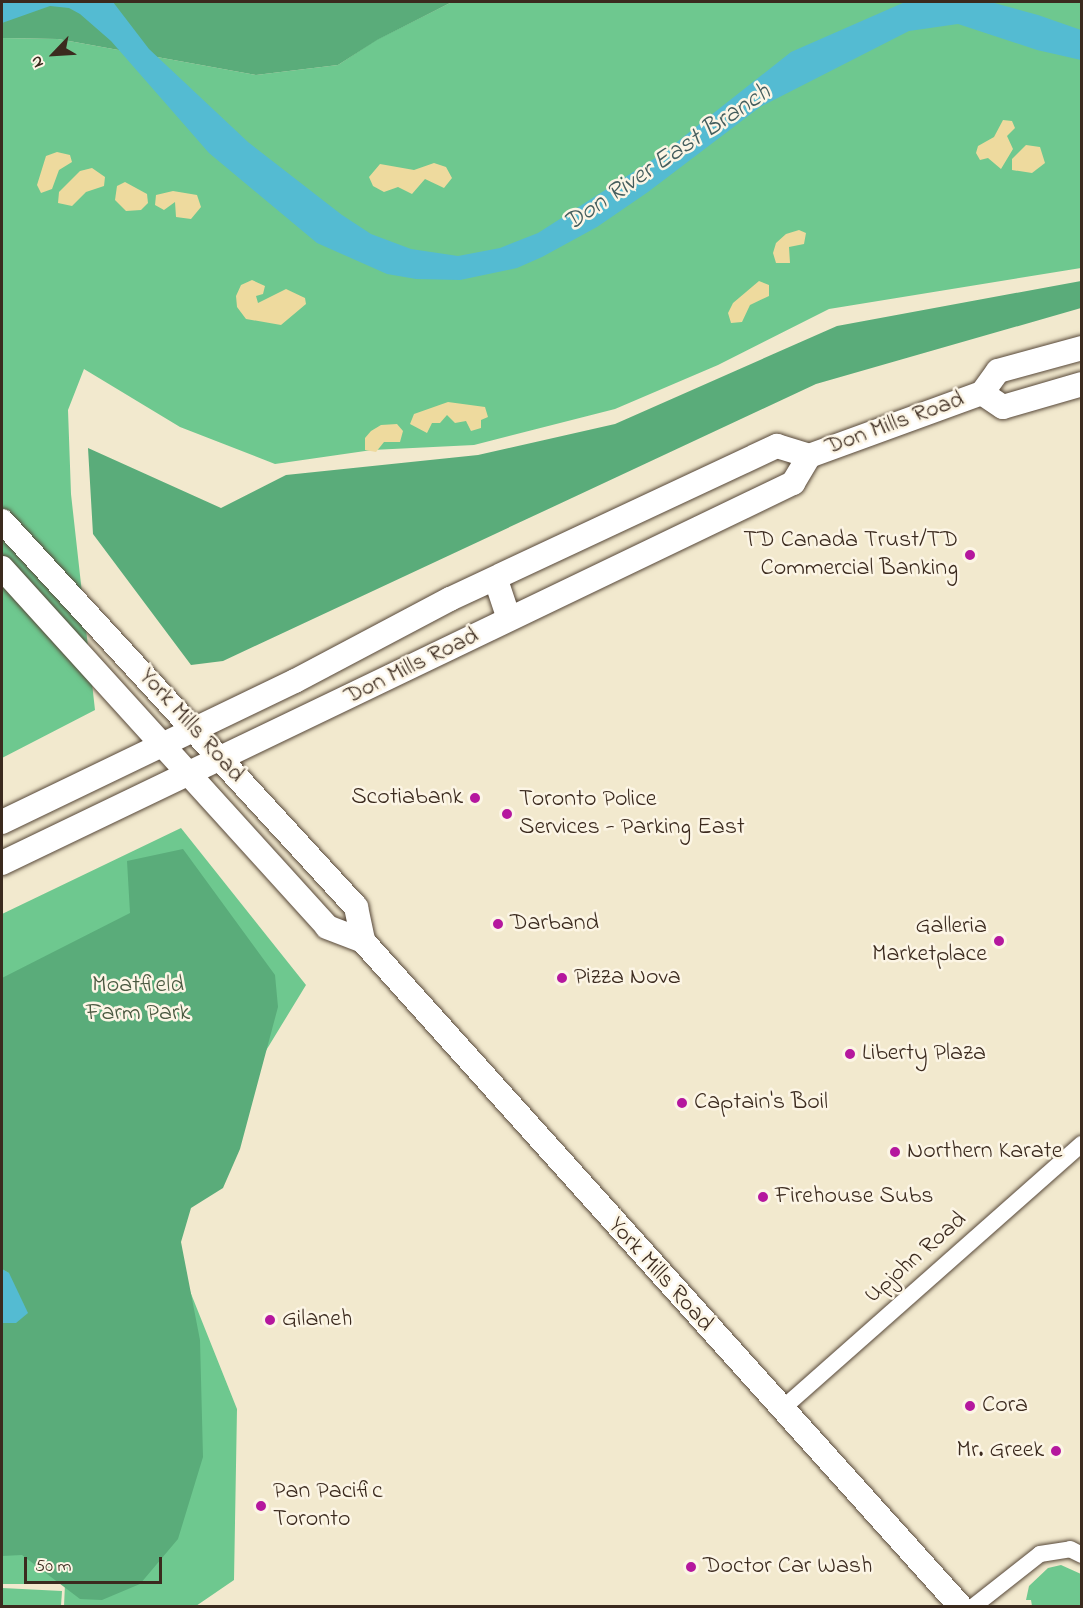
<!DOCTYPE html>
<html>
<head>
<meta charset="utf-8">
<style>
  body { margin:0 }
  #map { position:relative; width:1083px; height:1608px; overflow:hidden; background:#f2e9ce; font-family:"Indie Flower",sans-serif }
  div>[style] { position:absolute }
  [style*='--x'] { left:calc(var(--x)*1px); top:calc(var(--y)*1px); width:calc(var(--w)*1px); rotate:calc(var(--a)*1deg) }
  .green>* { inset:0; background:#6ec88f }
  .forest>* { inset:0; background:#5aac7a }
  .sand>* { inset:0; background:#eeda9e }
  .water>* { inset:0; background:#54bbd2 }
  .roads { filter:drop-shadow(0 0 2px #564738) drop-shadow(0 0 2px #564738) }
  .street>* { height:16px; margin:-8px; padding:0 8px; transform-origin:8px; border-radius:8px; background:#fff }
  .secondary>* { height:24px; margin:-12px; padding:0 12px; transform-origin:12px; border-radius:12px; background:#fff }
  .dots>* { width:16px; height:16px; translate:-50% -50%; box-sizing:border-box; border:3px solid #fcf5e5; border-radius:50% }
  span { translate:-50% -50%; white-space:nowrap; text-align:center; line-height:1.15; -webkit-text-stroke:5px #fcf5e5; paint-order:stroke }
  .street-label { font-size:24px; color:#3b2a1e }
  .poi-label { font-size:24px; color:#3b2a1e }
  .right { translate:-100% -50%; text-align:right }
  .left { translate:0 -50%; text-align:left }
  .park-label { font-size:24px; color:#4a5940 }
  .water-label { font-size:26px; color:#445d5d; font-style:italic }
  .frame { position:absolute; inset:0; border:3px solid #3b2a1e; pointer-events:none }
  .north { position:absolute; left:24px; top:24px; width:60px; height:60px; -webkit-text-stroke:4px #fcf5e5; paint-order:stroke; rotate:245deg; font-size:16px; font-weight:700; line-height:24px; text-align:center; color:#3b2a1e }
  .north::after { content:''; display:block; margin:auto; width:21px; height:27px; background:#3b2a1e; clip-path:polygon(50% 0,100% 100%,50% 72%,0 100%) }
  .scale { position:absolute; left:24px; top:1557px; width:138px; height:27px; box-sizing:border-box; border:3px solid #3b2a1e; border-top:0; padding-left:8px; font-size:18px; line-height:21px; white-space:nowrap; color:#3b2a1e; -webkit-text-stroke:4px #fcf5e5; paint-order:stroke }
</style>
</head>
<body>
<div id="map">
  <div class="green">
    <i style="clip-path:polygon(452px 2px,1081px 2px,1081px 268px,829px 309px,718px 365px,615px 409px,474px 445px,372px 450px,275px 464px,180px 427px,84px 369px,68px 410px,71px 494px,95px 710px,2px 758px,2px 38px,58px 39px,256px 75px,338px 65px,376px 40px)"></i>
    <i style="clip-path:polygon(181px 828px,306px 985px,162px 1221px,237px 1409px,234px 1580px,196px 1606px,64px 1606px,65px 1584px,2px 1584px,2px 914px)"></i>
    <i style="clip-path:polygon(1061px 1565px,1081px 1574px,1081px 1606px,1032px 1606px,1031px 1600px,1026px 1600px,1029px 1586px,1048px 1568px)"></i>
    <i style="clip-path:polygon(2px 1588px,62px 1591px,61px 1606px,2px 1606px)"></i>
  </div>
  <div class="forest">
    <i style="clip-path:polygon(2px 2px,452px 2px,377px 40px,338px 65px,256px 75px,58px 39px,2px 38px)"></i>
    <i style="clip-path:polygon(1081px 281px,1081px 308px,816px 384px,223px 661px,191px 665px,93px 534px,88px 448px,221px 508px,286px 475px,478px 455px,615px 424px,837px 326px)"></i>
    <i style="clip-path:polygon(183px 849px,275px 975px,278px 1007px,240px 1149px,223px 1188px,191px 1208px,181px 1242px,200px 1340px,203px 1457px,178px 1539px,140px 1584px,102px 1600px,80px 1599px,22px 1555px,2px 1556px,2px 1323px,16px 1323px,9px 1273px,2px 1269px,2px 978px,130px 913px,127px 861px)"></i>
  </div>
  <div class="sand">
    <i style="clip-path:polygon(1003px 120px,1012px 121px,1015px 128px,1007px 136px,1013px 149px,1001px 169px,988px 158px,980px 160px,976px 153px,978px 146px,994px 137px)"></i>
    <i style="clip-path:polygon(1026px 145px,1040px 147px,1045px 163px,1032px 173px,1012px 170px,1012px 159px)"></i>
    <i style="clip-path:polygon(57px 152px,70px 155px,72px 162px,59px 170px,52px 189px,41px 193px,37px 185px,46px 156px)"></i>
    <i style="clip-path:polygon(434px 163px,446px 167px,452px 178px,444px 188px,425px 179px,412px 194px,398px 187px,384px 192px,373px 186px,369px 177px,380px 164px,414px 170px)"></i>
    <i style="clip-path:polygon(92px 168px,105px 177px,104px 186px,86px 192px,72px 206px,58px 203px,59px 192px,80px 171px)"></i>
    <i style="clip-path:polygon(125px 182px,147px 194px,148px 203px,141px 210px,126px 211px,115px 200px,117px 186px)"></i>
    <i style="clip-path:polygon(173px 191px,197px 195px,201px 207px,191px 219px,176px 217px,175px 202px,164px 210px,155px 205px,156px 195px)"></i>
    <i style="clip-path:polygon(799px 230px,806px 233px,804px 244px,789px 247px,790px 263px,776px 263px,773px 253px,776px 243px,786px 234px)"></i>
    <i style="clip-path:polygon(252px 280px,265px 286px,263px 294px,256px 296px,258px 303px,286px 289px,305px 298px,306px 304px,281px 325px,246px 319px,237px 307px,236px 296px,241px 285px)"></i>
    <i style="clip-path:polygon(759px 281px,769px 285px,769px 296px,750px 305px,742px 322px,731px 323px,728px 313px,733px 303px)"></i>
    <i style="clip-path:polygon(448px 402px,485px 407px,488px 417px,481px 420px,481px 428px,471px 431px,466px 421px,455px 423px,447px 415px,440px 423px,432px 423px,427px 433px,410px 424px,414px 414px)"></i>
    <i style="clip-path:polygon(397px 424px,403px 431px,400px 442px,384px 442px,376px 452px,365px 450px,365px 438px,371px 431px,381px 425px)"></i>
  </div>
  <div class="water">
    <i style="clip-path:polygon(2px 2px,113px 2px,149px 49px,248px 142px,342px 215px,371px 234px,411px 249px,458px 256px,500px 248px,538px 233px,663px 153px,791px 52px,905px 2px,991px 2px,1038px 15px,1081px 30px,1081px 60px,1037px 50px,958px 24px,909px 31px,760px 107px,648px 192px,597px 227px,542px 257px,517px 268px,460px 280px,416px 279px,387px 274px,317px 243px,209px 153px,111px 41px,80px 14px,69px 8px,50px 6px,2px 23px)"></i>
    <i style="clip-path:polygon(2px 1269px,9px 1273px,28px 1313px,16px 1323px,2px 1323px)"></i>
  </div>
  <div class="roads">
    <div class="street">
      <i style="--x:782;--y:1409;--w:400;--a:-41.5"></i>
      <i style="--x:974;--y:1606;--w:84;--a:-38.2"></i>
      <i style="--x:1040;--y:1554;--w:30;--a:-9"></i>
      <i style="--x:1070;--y:1549;--w:13;--a:27"></i>
    </div>
    <div class="secondary">
      <i style="--x:982;--y:393;--w:25;--a:34"></i>
      <i style="--x:1003;--y:407;--w:82;--a:-16.2"></i>
      <i style="--x:2;--y:521;--w:524;--a:47.48"></i>
      <i style="--x:356;--y:907;--w:35;--a:78"></i>
      <i style="--x:2;--y:568;--w:484;--a:47.8"></i>
      <i style="--x:327;--y:927;--w:39;--a:21"></i>
      <i style="--x:363;--y:941;--w:894;--a:48.08"></i>
      <i style="--x:496;--y:580;--w:41;--a:71.6"></i>
      <i style="--x:2;--y:822;--w:325;--a:-25.7"></i>
      <i style="--x:295;--y:681;--w:175;--a:-27.9"></i>
      <i style="--x:450;--y:599;--w:361;--a:-25.1"></i>
      <i style="--x:777;--y:446;--w:34;--a:17"></i>
      <i style="--x:2;--y:863;--w:878;--a:-25.66"></i>
      <i style="--x:793;--y:483;--w:31;--a:-59"></i>
      <i style="--x:809;--y:456;--w:184;--a:-20"></i>
      <i style="--x:982;--y:393;--w:27;--a:-54"></i>
      <i style="--x:998;--y:371;--w:87;--a:-15.3"></i>
    </div>
  </div>
  <div class="dots">
    <i style="left:970px;top:555px;background:#b5179e"></i>
    <i style="left:475px;top:798px;background:#b5179e"></i>
    <i style="left:507px;top:814px;background:#b5179e"></i>
    <i style="left:498px;top:924px;background:#b5179e"></i>
    <i style="left:999px;top:941px;background:#b5179e"></i>
    <i style="left:562px;top:978px;background:#b5179e"></i>
    <i style="left:850px;top:1054px;background:#b5179e"></i>
    <i style="left:682px;top:1103px;background:#b5179e"></i>
    <i style="left:895px;top:1152px;background:#b5179e"></i>
    <i style="left:763px;top:1197px;background:#b5179e"></i>
    <i style="left:270px;top:1320px;background:#b5179e"></i>
    <i style="left:970px;top:1406px;background:#b5179e"></i>
    <i style="left:1056px;top:1451px;background:#b5179e"></i>
    <i style="left:261px;top:1506px;background:#b5179e"></i>
    <i style="left:691px;top:1567px;background:#b5179e"></i>
  </div>
  <div class="street-label">
    <span style="left:895px;top:424px;rotate:-20deg">Don Mills Road</span>
    <span style="left:412px;top:667px;rotate:-26deg">Don Mills Road</span>
    <span style="left:191px;top:726px;rotate:48deg">York Mills Road</span>
    <span style="left:916px;top:1258px;rotate:-41deg">Upjohn Road</span>
    <span style="left:660px;top:1275px;rotate:48deg">York Mills Road</span>
  </div>
  <div class="poi-label">
    <span class="right" style="left:958px;top:555px">TD Canada Trust/TD<br>Commercial Banking</span>
    <span class="right" style="left:463px;top:798px">Scotiabank</span>
    <span class="left" style="left:519px;top:814px">Toronto Police<br>Services - Parking East</span>
    <span class="left" style="left:510px;top:924px">Darband</span>
    <span class="right" style="left:987px;top:941px">Galleria<br>Marketplace</span>
    <span class="left" style="left:574px;top:978px">Pizza Nova</span>
    <span class="left" style="left:862px;top:1054px">Liberty Plaza</span>
    <span class="left" style="left:694px;top:1103px">Captain's Boil</span>
    <span class="left" style="left:907px;top:1152px">Northern Karate</span>
    <span class="left" style="left:775px;top:1197px">Firehouse Subs</span>
    <span class="left" style="left:282px;top:1320px">Gilaneh</span>
    <span class="left" style="left:982px;top:1406px">Cora</span>
    <span class="right" style="left:1044px;top:1451px">Mr. Greek</span>
    <span class="left" style="left:273px;top:1506px">Pan Pacific<br>Toronto</span>
    <span class="left" style="left:703px;top:1567px">Doctor Car Wash</span>
  </div>
  <div class="park-label">
    <span style="left:138px;top:1000px">Moatfield<br>Farm Park</span>
  </div>
  <div class="water-label">
    <span style="left:668px;top:159px;rotate:-34deg">Don River East Branch</span>
  </div>
  <div class="frame"></div>
  <div class="north">N</div>
  <div class="scale">50 m</div>
</div>
</body>
</html>
